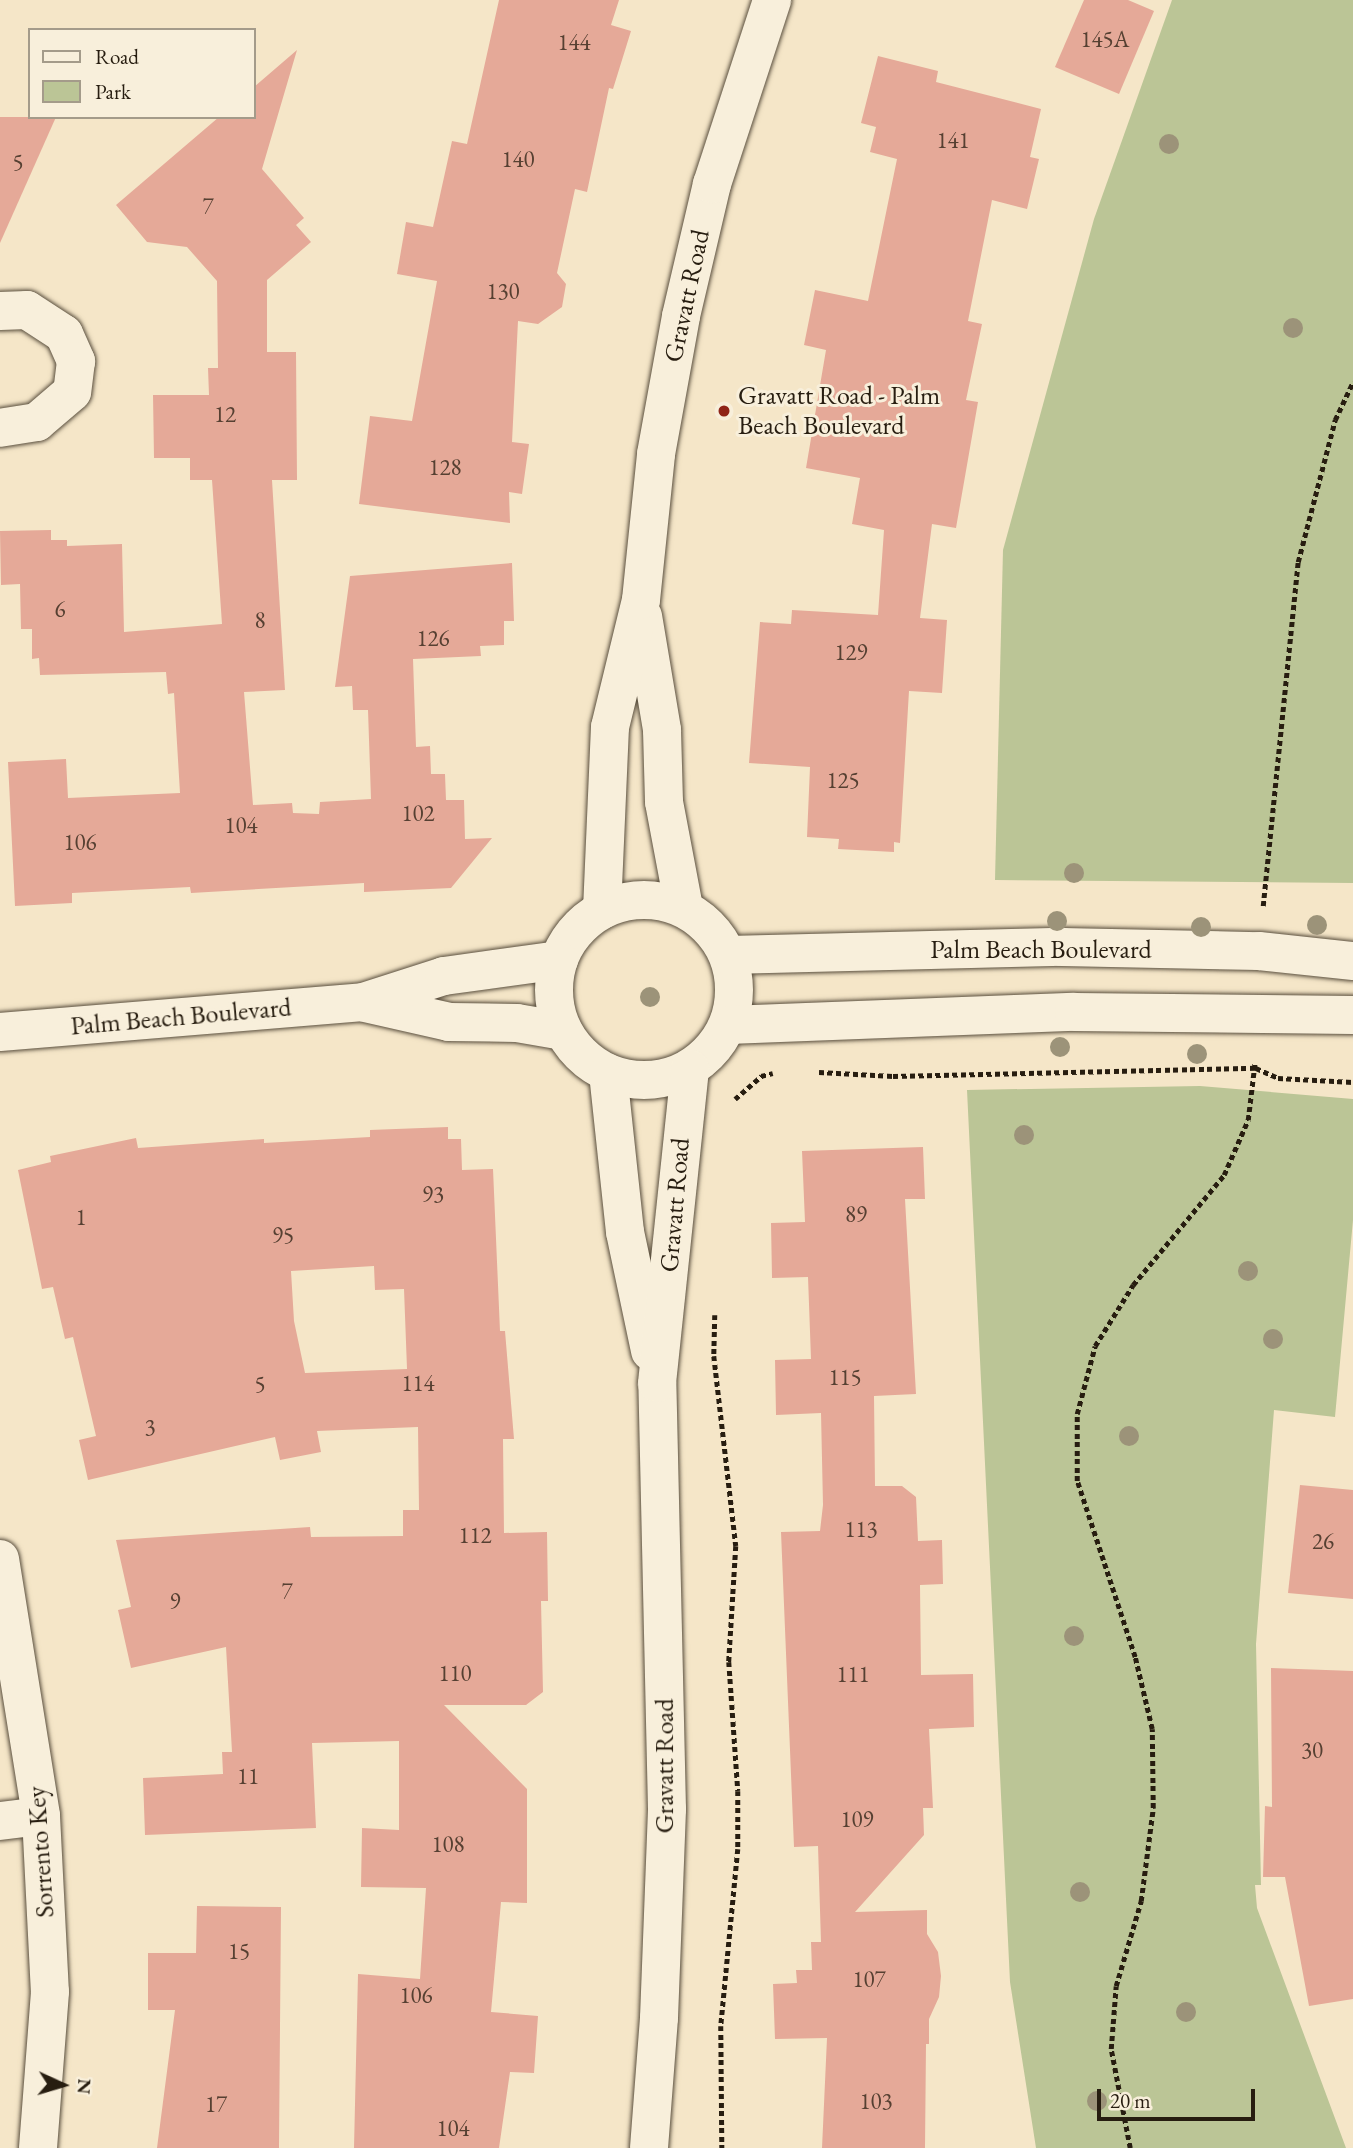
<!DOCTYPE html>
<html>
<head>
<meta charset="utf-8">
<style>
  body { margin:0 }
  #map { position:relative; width:1353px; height:2148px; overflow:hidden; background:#f5e6c8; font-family:"EB Garamond",serif }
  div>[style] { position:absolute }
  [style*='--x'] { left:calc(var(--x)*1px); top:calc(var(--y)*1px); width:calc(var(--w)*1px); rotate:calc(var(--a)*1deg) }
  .green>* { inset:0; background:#bbc596 }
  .building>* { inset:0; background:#e5a998 }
  .path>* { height:4.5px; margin-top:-2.25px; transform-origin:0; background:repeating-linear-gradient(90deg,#271d10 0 5px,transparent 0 8.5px) }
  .roads { filter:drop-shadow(0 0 2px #5a4f3e) drop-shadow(0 0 2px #5a4f3e) }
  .minor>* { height:38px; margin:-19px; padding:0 19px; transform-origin:19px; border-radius:19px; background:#f8efdb }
  .minor>.ring { margin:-19px; padding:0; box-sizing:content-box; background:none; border:38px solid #f8efdb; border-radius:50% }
  .trees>* { width:20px; height:20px; margin:-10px; border-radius:50%; background:#9c9379 }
  .dots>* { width:19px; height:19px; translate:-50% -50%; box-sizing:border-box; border:4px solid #f8efdb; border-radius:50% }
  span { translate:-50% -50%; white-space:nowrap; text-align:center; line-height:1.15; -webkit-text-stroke:6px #f8efdb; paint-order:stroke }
  .number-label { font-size:23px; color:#564032 }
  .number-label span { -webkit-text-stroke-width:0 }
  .street-label { font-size:26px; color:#271d10 }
  .poi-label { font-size:26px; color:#271d10 }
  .left { translate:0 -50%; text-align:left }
  .legend { position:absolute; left:28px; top:28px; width:228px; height:91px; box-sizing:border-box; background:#f8efdb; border:2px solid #a49b8a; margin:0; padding:9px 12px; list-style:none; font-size:21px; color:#271d10 }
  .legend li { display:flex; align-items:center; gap:14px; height:35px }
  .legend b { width:35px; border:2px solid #a49b8a }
  .north { position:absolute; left:28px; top:2050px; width:70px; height:70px; -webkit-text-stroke:5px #f8efdb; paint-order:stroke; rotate:94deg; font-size:19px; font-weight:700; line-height:28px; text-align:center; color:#271d10 }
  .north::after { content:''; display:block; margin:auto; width:24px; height:32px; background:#271d10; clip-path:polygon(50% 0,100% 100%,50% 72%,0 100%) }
  .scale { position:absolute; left:1097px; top:2089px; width:158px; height:32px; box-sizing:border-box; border:4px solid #271d10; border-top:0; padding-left:9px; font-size:21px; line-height:24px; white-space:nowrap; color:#271d10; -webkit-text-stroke:5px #f8efdb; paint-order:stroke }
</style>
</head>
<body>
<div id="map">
  <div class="green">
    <i style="clip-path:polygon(1172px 0,1353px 0,1353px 883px,995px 880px,1003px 550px,1094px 219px)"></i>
    <i style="clip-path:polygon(1200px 1086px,1353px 1099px,1353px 1220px,1335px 1417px,1274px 1410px,1256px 1644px,1261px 1885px,1255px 1885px,1257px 1908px,1346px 2148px,1036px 2148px,1010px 1982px,967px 1090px)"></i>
  </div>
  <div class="building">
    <i style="clip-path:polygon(499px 0,619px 0,611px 25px,631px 31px,613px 89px,609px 88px,587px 192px,575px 189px,557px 273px,566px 284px,562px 307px,538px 324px,518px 321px,512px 442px,529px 444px,522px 494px,509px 492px,510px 523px,359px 504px,370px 416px,412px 421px,437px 281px,397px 274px,406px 222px,433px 227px,452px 141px,467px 144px)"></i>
    <i style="clip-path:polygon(1084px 0,1128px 0,1154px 11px,1119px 94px,1055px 67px)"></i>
    <i style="clip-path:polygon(297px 50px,262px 169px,304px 218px,296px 225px,311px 242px,267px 280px,267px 352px,296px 352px,297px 480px,272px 480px,285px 690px,244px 692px,253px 805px,292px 803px,293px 813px,319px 814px,320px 802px,371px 799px,368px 710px,353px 710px,352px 686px,335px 687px,350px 576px,512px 563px,514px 621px,504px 621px,504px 645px,480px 646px,481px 656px,413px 659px,416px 747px,430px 746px,431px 774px,445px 774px,446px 800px,464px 800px,465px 839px,492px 838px,451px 888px,364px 892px,364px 883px,191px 893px,190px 887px,72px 893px,72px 903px,15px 906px,8px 762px,66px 759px,68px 798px,180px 793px,174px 693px,168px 694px,166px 672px,40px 675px,39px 658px,32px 659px,32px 629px,21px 629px,20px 584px,1px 585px,0 531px,51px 530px,51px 540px,67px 540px,67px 546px,122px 544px,124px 632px,222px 624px,212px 480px,190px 480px,190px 458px,154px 458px,153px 395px,209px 395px,208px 368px,218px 368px,217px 281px,187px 247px,147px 242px,116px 205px,219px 117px,254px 117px,254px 87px)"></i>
    <i style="clip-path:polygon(878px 56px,938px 71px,936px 82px,1041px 109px,1030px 157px,1039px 159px,1027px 209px,992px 200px,968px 321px,982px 324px,966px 400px,978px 402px,956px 528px,932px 524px,920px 618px,947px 620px,942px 693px,909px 691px,900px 843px,894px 842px,894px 852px,838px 849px,839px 839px,807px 837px,810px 767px,749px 763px,760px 622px,791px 624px,792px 610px,878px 615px,884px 530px,852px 524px,860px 478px,806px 468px,826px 350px,804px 345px,815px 290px,868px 301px,897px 159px,870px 152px,876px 127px,861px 123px)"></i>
    <i style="clip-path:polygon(0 117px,56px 117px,0 243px)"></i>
    <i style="clip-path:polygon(evenodd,448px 1127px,448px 1139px,461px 1139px,462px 1170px,493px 1169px,500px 1331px,505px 1331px,514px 1439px,503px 1439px,504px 1533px,547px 1532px,548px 1601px,541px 1601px,543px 1692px,526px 1705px,444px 1705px,527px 1789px,527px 1903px,501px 1902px,491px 2012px,538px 2016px,534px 2073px,510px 2072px,499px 2148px,354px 2148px,358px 1974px,420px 1979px,426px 1888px,361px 1887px,362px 1828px,399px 1830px,399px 1741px,312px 1743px,316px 1828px,145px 1835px,143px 1778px,223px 1774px,222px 1752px,232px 1752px,226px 1647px,131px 1668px,118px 1610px,131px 1607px,116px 1540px,310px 1527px,311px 1537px,403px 1536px,403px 1510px,419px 1510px,418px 1427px,317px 1431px,321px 1452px,280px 1460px,275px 1437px,88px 1480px,79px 1440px,96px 1436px,73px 1337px,65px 1339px,53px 1287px,42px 1289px,18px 1170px,51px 1162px,50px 1156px,136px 1138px,138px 1148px,264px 1139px,264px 1143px,370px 1137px,370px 1130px,448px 1127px,374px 1266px,375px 1290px,404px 1289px,407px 1369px,305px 1373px,294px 1321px,291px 1271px,374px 1266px)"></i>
    <i style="clip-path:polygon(923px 1147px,925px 1199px,905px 1199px,916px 1394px,874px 1396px,875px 1486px,902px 1486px,916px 1497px,918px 1541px,942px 1540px,943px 1584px,920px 1585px,921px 1675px,973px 1674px,974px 1727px,929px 1729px,933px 1808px,923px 1808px,924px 1835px,855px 1912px,927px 1910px,927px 1934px,938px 1952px,941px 1976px,939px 1997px,929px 2019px,929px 2044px,926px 2044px,925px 2148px,822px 2148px,827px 2038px,775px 2039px,773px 1984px,797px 1983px,796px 1970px,812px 1970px,811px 1942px,821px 1942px,818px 1846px,794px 1847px,781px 1532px,820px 1531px,823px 1505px,821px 1413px,776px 1415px,775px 1360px,811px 1359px,808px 1277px,772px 1278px,771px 1223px,805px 1222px,802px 1151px)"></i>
    <i style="clip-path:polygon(1300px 1485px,1353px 1490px,1353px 1599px,1288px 1593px)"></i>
    <i style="clip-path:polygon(1271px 1668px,1353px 1671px,1353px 1999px,1309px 2006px,1285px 1877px,1263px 1877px,1265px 1806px,1272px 1807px)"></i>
    <i style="clip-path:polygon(197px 1906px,281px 1907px,279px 2148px,157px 2148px,175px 2010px,148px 2010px,148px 1953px,196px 1953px)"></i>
  </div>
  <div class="path">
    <i style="--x:1263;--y:906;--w:346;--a:-84.2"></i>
    <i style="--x:1298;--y:562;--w:147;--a:-75.4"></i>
    <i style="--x:1335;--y:420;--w:42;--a:-64.7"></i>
    <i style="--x:819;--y:1072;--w:74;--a:3.1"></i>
    <i style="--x:893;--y:1076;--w:363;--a:-1.3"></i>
    <i style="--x:1256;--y:1068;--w:24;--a:24"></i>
    <i style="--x:1278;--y:1078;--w:75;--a:3.1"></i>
    <i style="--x:735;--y:1099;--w:35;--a:-41"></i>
    <i style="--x:761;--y:1076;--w:12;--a:-14"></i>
    <i style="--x:715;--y:1315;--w:41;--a:91.4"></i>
    <i style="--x:714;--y:1356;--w:191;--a:83.4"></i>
    <i style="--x:736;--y:1546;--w:116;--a:93.5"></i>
    <i style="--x:729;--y:1662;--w:129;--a:86"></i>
    <i style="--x:738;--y:1791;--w:58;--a:90"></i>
    <i style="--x:738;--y:1849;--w:178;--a:95.5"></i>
    <i style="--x:721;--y:2026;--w:122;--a:89.5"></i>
    <i style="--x:1130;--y:2148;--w:101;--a:-100.9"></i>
    <i style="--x:1111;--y:2049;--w:63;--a:-85.5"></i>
    <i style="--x:1116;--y:1986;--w:89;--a:-73.6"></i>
    <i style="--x:1141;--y:1901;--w:94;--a:-82.6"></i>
    <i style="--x:1153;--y:1808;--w:79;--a:-90.7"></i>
    <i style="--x:1152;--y:1729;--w:74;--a:-103.3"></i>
    <i style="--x:1135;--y:1657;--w:185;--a:-108.2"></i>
    <i style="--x:1077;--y:1481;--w:67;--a:-90"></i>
    <i style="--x:1077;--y:1414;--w:70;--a:-75.2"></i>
    <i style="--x:1095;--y:1346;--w:72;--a:-58.1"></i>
    <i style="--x:1133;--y:1285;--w:143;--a:-50.4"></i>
    <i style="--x:1224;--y:1175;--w:60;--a:-66.4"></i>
    <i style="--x:1248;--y:1120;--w:59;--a:-83.2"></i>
  </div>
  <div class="roads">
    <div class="minor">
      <i style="--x:0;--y:311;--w:27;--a:-2"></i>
      <i style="--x:27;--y:310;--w:44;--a:33"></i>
      <i style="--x:64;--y:334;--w:30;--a:66"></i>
      <i style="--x:76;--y:361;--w:31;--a:97"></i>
      <i style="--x:72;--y:392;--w:46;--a:139.4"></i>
      <i style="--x:37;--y:422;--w:37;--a:171"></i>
      <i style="--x:643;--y:616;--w:116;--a:80.5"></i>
      <i style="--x:662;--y:730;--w:72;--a:88.4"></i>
      <i style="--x:664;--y:802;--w:108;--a:79.3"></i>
      <i class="ring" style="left:554px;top:900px;width:142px;height:142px"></i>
      <i style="--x:602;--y:910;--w:183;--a:-87.5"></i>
      <i style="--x:610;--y:727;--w:131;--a:-76.3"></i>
      <i style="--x:641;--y:600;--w:147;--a:-84.1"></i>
      <i style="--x:656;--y:454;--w:140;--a:-79.7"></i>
      <i style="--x:681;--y:316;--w:136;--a:-76.8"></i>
      <i style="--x:712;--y:184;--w:194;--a:-71.9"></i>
      <i style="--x:728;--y:955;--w:334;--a:-1.4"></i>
      <i style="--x:1062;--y:947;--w:197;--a:1.2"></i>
      <i style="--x:1259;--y:951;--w:95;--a:6.1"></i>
      <i style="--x:365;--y:1003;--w:86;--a:12.7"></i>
      <i style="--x:449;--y:1022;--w:68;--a:0.8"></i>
      <i style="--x:517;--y:1023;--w:47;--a:9.9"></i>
      <i style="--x:728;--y:1025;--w:346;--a:-2.2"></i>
      <i style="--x:1074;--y:1012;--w:279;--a:0.6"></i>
      <i style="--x:0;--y:1032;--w:364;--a:-4.7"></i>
      <i style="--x:363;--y:1002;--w:85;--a:-17.8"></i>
      <i style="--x:444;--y:976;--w:116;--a:-7.9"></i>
      <i style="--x:608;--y:1073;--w:160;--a:83.9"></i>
      <i style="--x:625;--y:1232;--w:122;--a:78.1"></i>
      <i style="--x:0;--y:1559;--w:260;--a:80.9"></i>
      <i style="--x:41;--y:1816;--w:176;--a:87.1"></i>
      <i style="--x:50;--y:1992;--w:156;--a:94.4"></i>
      <i style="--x:0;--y:1821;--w:41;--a:-7"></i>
      <i style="--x:649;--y:2148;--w:130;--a:-85.6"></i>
      <i style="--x:659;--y:2018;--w:209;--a:-87.8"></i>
      <i style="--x:667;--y:1809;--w:426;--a:-91.3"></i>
      <i style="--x:657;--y:1383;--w:316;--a:-84"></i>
    </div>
  </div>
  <div class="trees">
    <i style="left:1169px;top:144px"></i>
    <i style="left:1293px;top:328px"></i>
    <i style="left:1074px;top:873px"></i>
    <i style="left:1057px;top:921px"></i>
    <i style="left:1317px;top:925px"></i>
    <i style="left:1201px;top:927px"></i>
    <i style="left:650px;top:997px"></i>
    <i style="left:1060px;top:1047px"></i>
    <i style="left:1197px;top:1054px"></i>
    <i style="left:1024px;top:1135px"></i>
    <i style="left:1248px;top:1271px"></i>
    <i style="left:1273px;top:1339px"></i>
    <i style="left:1129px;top:1436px"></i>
    <i style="left:1074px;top:1636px"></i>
    <i style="left:1080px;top:1892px"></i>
    <i style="left:1186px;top:2012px"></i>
    <i style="left:1097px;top:2101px"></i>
  </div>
  <div class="dots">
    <i style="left:724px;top:411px;background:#8f2418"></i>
  </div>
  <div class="number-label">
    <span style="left:1105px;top:39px">145A</span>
    <span style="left:574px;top:42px">144</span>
    <span style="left:953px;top:140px">141</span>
    <span style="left:518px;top:159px">140</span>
    <span style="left:18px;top:162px">5</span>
    <span style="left:208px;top:206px">7</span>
    <span style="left:503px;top:291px">130</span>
    <span style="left:225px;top:414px">12</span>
    <span style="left:445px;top:467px">128</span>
    <span style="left:60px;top:609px">6</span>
    <span style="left:260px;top:620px">8</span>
    <span style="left:433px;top:638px">126</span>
    <span style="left:851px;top:652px">129</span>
    <span style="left:843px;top:780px">125</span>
    <span style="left:418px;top:813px">102</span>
    <span style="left:241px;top:825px">104</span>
    <span style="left:80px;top:842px">106</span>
    <span style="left:433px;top:1194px">93</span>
    <span style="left:856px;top:1214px">89</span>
    <span style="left:81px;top:1217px">1</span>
    <span style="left:283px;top:1235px">95</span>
    <span style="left:845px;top:1377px">115</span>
    <span style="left:418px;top:1383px">114</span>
    <span style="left:260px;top:1384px">5</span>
    <span style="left:150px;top:1427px">3</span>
    <span style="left:861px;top:1529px">113</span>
    <span style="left:475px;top:1535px">112</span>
    <span style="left:1323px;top:1541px">26</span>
    <span style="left:287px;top:1591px">7</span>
    <span style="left:175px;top:1601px">9</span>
    <span style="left:455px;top:1673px">110</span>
    <span style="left:853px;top:1674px">111</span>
    <span style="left:1312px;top:1750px">30</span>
    <span style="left:248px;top:1776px">11</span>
    <span style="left:857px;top:1819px">109</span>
    <span style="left:448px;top:1844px">108</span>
    <span style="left:239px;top:1951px">15</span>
    <span style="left:869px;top:1979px">107</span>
    <span style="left:416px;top:1995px">106</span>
    <span style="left:876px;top:2101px">103</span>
    <span style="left:216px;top:2104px">17</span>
    <span style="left:453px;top:2128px">104</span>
  </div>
  <div class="street-label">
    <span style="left:687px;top:296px;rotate:-78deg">Gravatt Road</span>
    <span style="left:1041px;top:950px">Palm Beach Boulevard</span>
    <span style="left:181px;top:1017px;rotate:-5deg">Palm Beach Boulevard</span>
    <span style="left:675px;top:1205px;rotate:-85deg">Gravatt Road</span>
    <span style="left:665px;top:1766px;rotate:-90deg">Gravatt Road</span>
    <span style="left:41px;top:1852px;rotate:-94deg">Sorrento Key</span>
  </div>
  <div class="poi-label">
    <span class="left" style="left:738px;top:411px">Gravatt Road - Palm<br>Beach Boulevard</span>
  </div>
  <ul class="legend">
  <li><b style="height:9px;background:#f8efdb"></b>Road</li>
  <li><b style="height:19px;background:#bbc596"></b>Park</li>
  </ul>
  <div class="north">N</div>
  <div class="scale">20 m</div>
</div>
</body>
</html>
